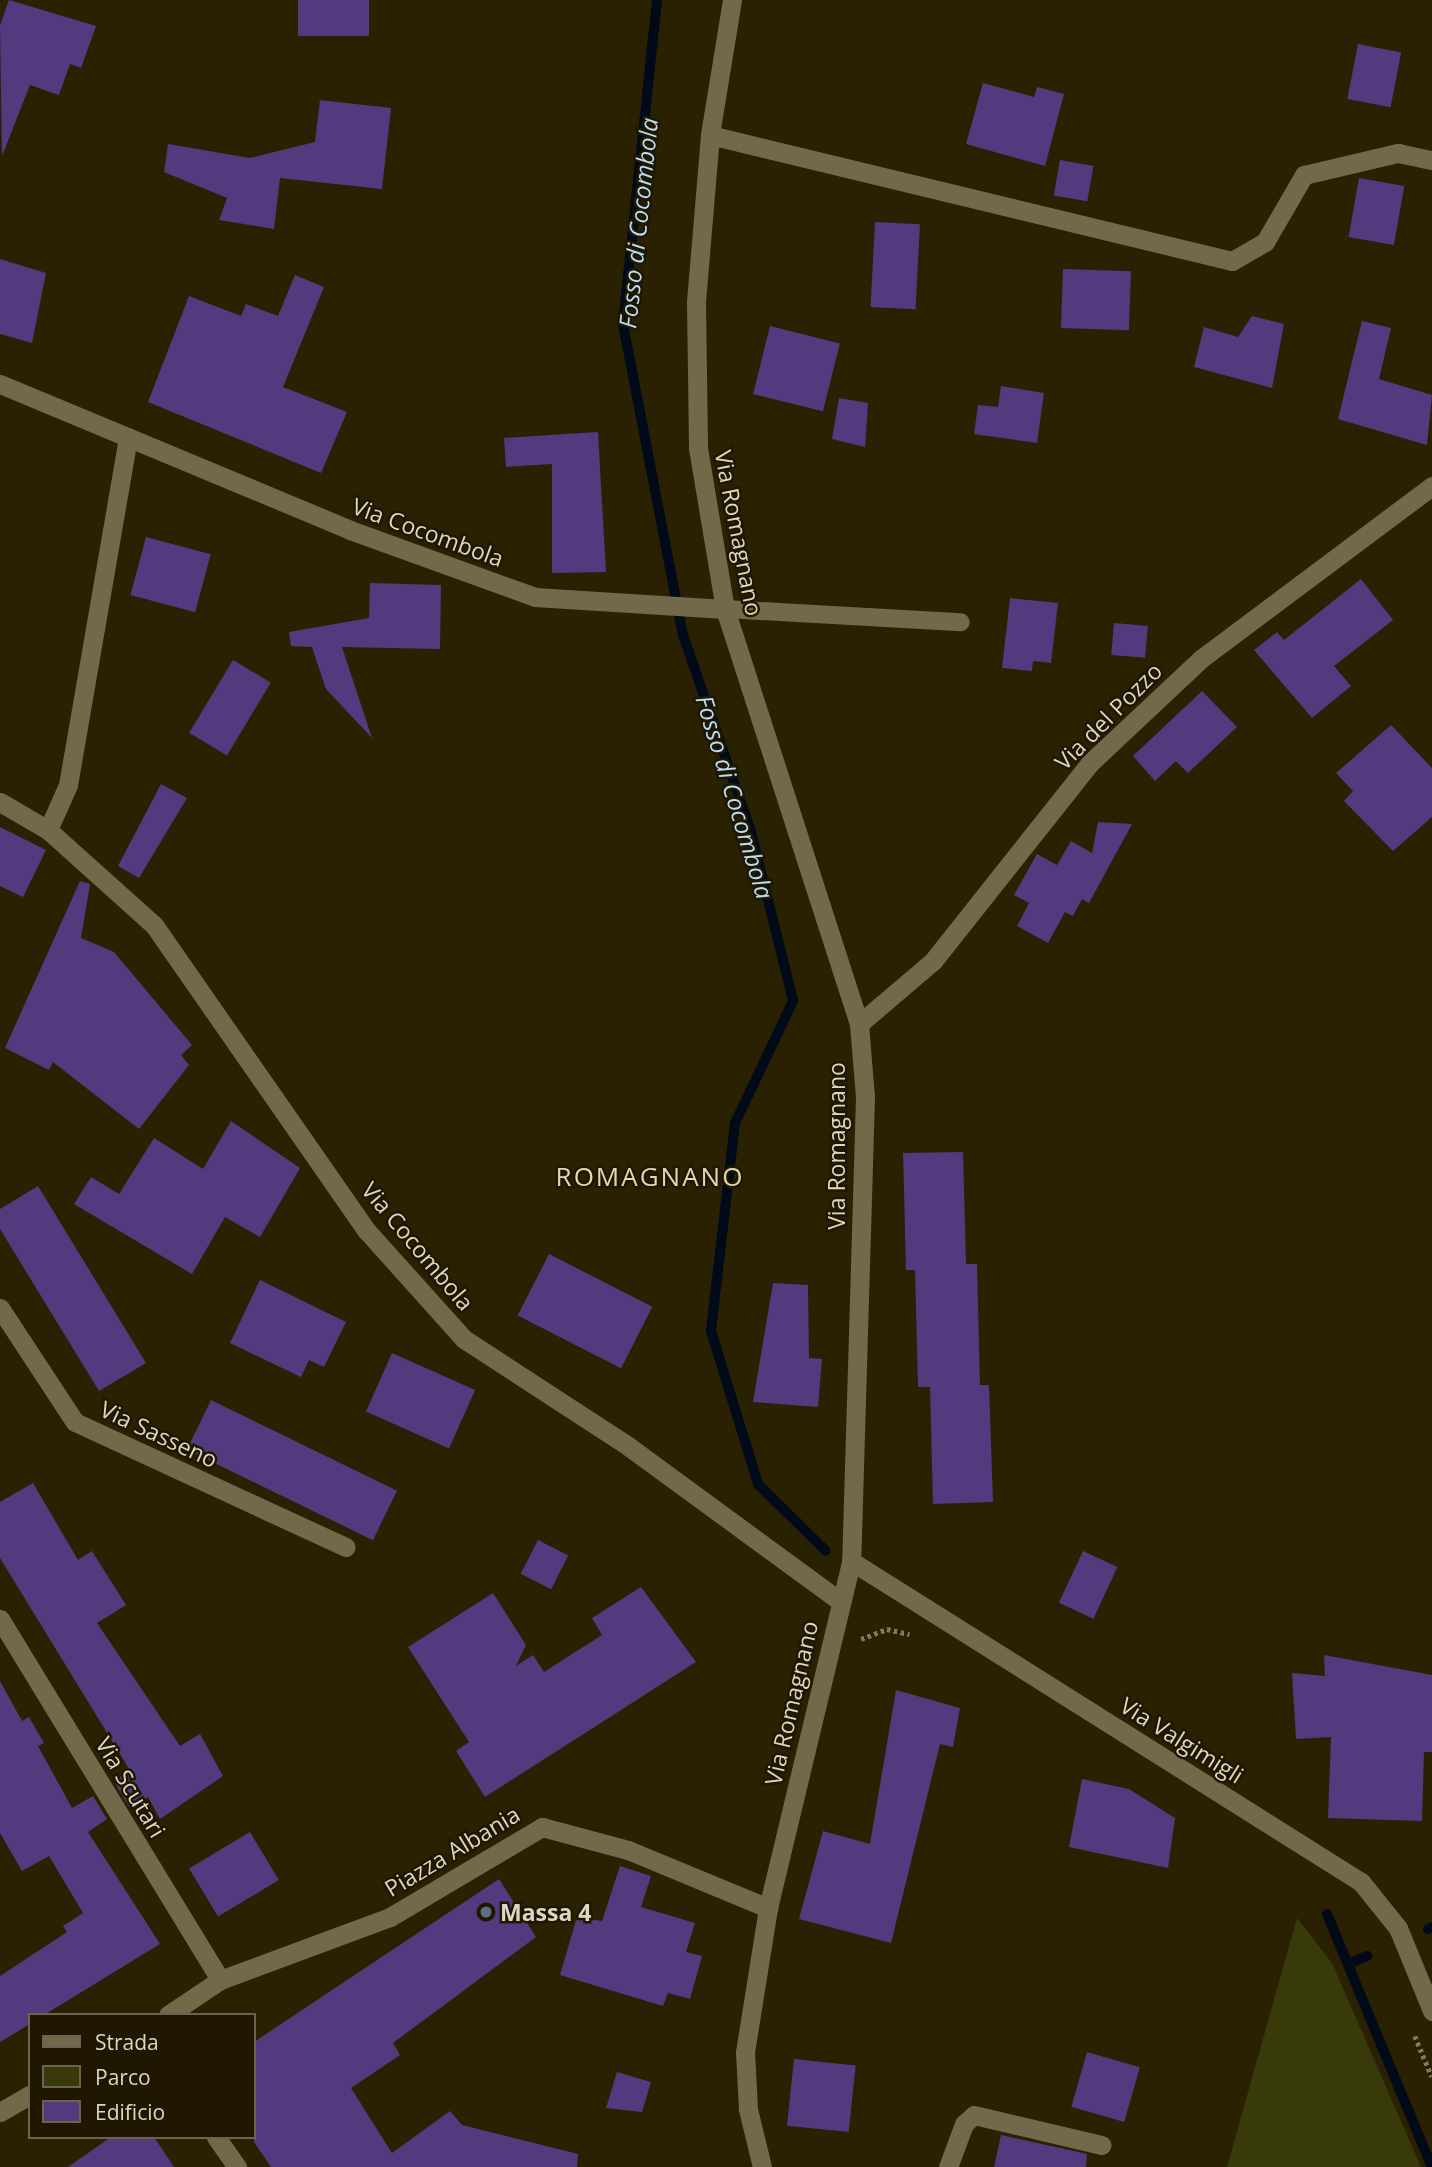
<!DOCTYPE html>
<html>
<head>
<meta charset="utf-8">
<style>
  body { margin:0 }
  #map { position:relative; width:1432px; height:2167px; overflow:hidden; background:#2a2103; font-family:"Open Sans",sans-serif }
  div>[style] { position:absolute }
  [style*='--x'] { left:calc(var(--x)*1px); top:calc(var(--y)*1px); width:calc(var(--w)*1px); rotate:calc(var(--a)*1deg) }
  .green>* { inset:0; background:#393a0a }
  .stream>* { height:10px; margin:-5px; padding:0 5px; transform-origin:5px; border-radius:5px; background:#000a19 }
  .building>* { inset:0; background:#513a7e; transform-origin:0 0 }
  .path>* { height:4.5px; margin-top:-2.25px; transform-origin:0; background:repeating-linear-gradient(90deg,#817a62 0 3.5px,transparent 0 7px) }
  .service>* { height:18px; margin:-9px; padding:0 9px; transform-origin:9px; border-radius:9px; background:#73684a }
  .pedestrian>* { height:19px; margin:-9.5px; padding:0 9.5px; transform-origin:9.5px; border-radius:9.5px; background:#73684a }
  .minor>* { height:19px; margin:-9.5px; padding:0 9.5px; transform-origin:9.5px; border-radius:9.5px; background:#73684a }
  .tertiary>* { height:19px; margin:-9.5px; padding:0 9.5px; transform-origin:9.5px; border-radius:9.5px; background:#73684a }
  .dots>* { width:19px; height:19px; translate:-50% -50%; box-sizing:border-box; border:4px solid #201700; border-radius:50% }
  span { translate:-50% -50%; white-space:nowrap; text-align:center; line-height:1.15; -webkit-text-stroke:5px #201700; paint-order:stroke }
  .street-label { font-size:23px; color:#dcd6c5 }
  .poi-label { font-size:23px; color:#dcd6c5; font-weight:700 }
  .left { translate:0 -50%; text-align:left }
  .water-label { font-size:24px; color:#b7ddfa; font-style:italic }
  .quarter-label { font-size:26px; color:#e2d6b5; letter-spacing:2px }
  .legend { position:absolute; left:28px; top:2013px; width:228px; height:126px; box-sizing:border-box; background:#201700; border:2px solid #6b634f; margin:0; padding:9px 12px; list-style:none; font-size:21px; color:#dcd6c5 }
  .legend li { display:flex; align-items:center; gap:14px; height:35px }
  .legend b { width:35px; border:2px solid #6b634f }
</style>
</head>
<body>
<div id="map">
  <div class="green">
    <i style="clip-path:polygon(1297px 1918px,1332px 1963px,1421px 2167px,1227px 2167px)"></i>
  </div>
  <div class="stream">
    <i style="--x:657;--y:0;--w:326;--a:96"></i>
    <i style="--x:623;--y:324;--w:317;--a:79.1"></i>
    <i style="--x:683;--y:635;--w:204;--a:70.9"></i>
    <i style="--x:750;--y:828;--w:178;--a:76"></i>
    <i style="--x:793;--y:1001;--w:135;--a:115.4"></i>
    <i style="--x:735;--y:1123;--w:209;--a:96.6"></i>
    <i style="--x:711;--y:1331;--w:160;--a:72.9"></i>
    <i style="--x:758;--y:1484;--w:95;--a:44.6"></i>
    <i style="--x:1327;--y:1914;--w:274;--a:67.5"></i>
    <i style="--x:1428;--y:1929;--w:4;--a:-27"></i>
    <i style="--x:1348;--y:1964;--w:21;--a:-23"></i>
  </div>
  <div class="building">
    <i style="clip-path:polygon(9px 0,96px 26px,81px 68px,70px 64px,59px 95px,30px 85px,2px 156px,0 25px)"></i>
    <i style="left:298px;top:0;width:71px;height:36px"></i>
    <i style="left:1358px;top:44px;width:44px;height:56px;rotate:11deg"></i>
    <i style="clip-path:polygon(983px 83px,1034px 97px,1037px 87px,1064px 94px,1045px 166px,966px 144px)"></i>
    <i style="clip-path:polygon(320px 100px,391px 108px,382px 189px,280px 178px,274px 229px,219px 220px,227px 198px,164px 172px,168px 144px,250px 158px,315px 142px)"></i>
    <i style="left:1060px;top:160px;width:34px;height:36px;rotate:10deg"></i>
    <i style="left:1359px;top:178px;width:46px;height:60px;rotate:10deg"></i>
    <i style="left:875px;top:222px;width:45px;height:85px;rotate:3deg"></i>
    <i style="clip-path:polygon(0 259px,46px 273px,32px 343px,0 334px)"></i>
    <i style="left:1063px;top:269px;width:68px;height:59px;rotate:2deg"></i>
    <i style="clip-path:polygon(295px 275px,324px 287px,283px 387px,347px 412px,321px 473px,148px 402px,189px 296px,241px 316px,246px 304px,278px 316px)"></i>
    <i style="clip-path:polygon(1252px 316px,1284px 324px,1272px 388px,1194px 367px,1204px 327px,1238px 337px)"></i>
    <i style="clip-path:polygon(1362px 321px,1391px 328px,1379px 379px,1432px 395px,1427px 445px,1338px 419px)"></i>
    <i style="left:770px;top:326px;width:72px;height:70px;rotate:14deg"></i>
    <i style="clip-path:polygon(1001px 386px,1044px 393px,1037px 443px,974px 434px,978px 405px,998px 407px)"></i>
    <i style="clip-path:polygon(839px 398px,868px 403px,865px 447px,832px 439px)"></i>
    <i style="clip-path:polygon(598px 432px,606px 572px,552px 573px,552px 464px,506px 467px,504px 438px)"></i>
    <i style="left:146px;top:537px;width:67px;height:60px;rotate:15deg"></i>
    <i style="clip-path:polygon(1361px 579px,1393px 620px,1334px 666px,1351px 686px,1312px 718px,1254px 650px,1277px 632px,1284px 640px)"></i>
    <i style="clip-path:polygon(370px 583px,441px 585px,440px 649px,342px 647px,372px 738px,326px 689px,312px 647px,291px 646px,289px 632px,369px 618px)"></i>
    <i style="clip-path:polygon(1010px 598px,1058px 603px,1051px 663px,1033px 661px,1032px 671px,1002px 668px)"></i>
    <i style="left:1114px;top:623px;width:34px;height:32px;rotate:5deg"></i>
    <i style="left:233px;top:660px;width:44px;height:85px;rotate:31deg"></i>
    <i style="clip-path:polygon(1202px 691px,1237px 727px,1188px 773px,1176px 761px,1155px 781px,1133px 756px)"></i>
    <i style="clip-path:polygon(1391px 725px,1432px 768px,1432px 817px,1393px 851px,1344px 801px,1353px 791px,1336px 773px)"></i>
    <i style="clip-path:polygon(161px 784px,187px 798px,139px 878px,118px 866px)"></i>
    <i style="clip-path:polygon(1098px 822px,1132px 824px,1089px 903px,1082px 899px,1073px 916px,1065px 912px,1048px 943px,1017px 926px,1029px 903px,1014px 895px,1037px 854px,1057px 865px,1071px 841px,1092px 853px)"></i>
    <i style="clip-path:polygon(0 827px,46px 850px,23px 897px,0 886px)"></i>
    <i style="clip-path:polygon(80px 881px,90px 884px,81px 938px,114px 952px,192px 1045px,181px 1055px,189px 1065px,139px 1129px,53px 1062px,49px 1070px,5px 1048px)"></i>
    <i style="clip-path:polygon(231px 1121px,300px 1168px,260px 1237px,225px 1217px,192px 1274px,74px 1204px,91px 1177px,119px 1194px,154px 1138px,203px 1169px)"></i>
    <i style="clip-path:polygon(963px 1152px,966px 1264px,977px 1264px,980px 1385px,989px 1385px,993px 1502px,933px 1504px,930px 1387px,918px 1387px,915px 1270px,906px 1270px,903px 1153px)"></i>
    <i style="clip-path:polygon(38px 1186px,146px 1363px,99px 1391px,0 1229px,0 1209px)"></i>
    <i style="left:549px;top:1254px;width:116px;height:69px;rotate:27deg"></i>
    <i style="clip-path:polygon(260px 1280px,346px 1322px,324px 1367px,309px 1360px,301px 1377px,230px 1343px)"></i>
    <i style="clip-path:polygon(773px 1283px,808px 1285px,809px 1358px,822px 1359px,818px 1407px,753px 1402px)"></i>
    <i style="left:392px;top:1353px;width:91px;height:64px;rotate:24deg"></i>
    <i style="left:211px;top:1400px;width:207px;height:55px;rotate:26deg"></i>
    <i style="clip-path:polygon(33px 1483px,78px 1560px,92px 1551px,126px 1605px,97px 1623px,180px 1746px,200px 1734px,223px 1776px,160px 1819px,148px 1797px,129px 1807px,115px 1783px,128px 1767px,0 1558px,0 1502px)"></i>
    <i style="left:538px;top:1540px;width:34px;height:38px;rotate:27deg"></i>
    <i style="left:1083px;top:1551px;width:38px;height:57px;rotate:25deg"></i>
    <i style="clip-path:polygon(641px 1587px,696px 1662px,485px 1797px,456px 1751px,469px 1742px,408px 1647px,493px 1593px,526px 1645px,516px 1666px,533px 1655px,544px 1672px,602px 1635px,592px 1618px)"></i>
    <i style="clip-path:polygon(1324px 1655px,1432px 1675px,1432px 1752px,1424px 1752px,1422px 1821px,1328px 1818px,1331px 1737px,1296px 1739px,1292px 1673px,1325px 1676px)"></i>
    <i style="clip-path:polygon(0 1681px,22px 1721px,29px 1717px,44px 1743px,38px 1746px,72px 1808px,93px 1796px,107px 1819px,88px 1832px,160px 1944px,44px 2015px,30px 2015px,30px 2024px,0 2042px,0 1976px,67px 1932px,63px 1926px,83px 1913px,49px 1856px,22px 1871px,0 1833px)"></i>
    <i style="clip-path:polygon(896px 1690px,960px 1708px,953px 1747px,940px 1744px,891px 1943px,799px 1919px,823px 1831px,870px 1844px)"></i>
    <i style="clip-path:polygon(1082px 1779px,1129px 1789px,1175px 1818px,1168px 1868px,1069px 1847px)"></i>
    <i style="left:250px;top:1832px;width:56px;height:71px;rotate:59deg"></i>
    <i style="clip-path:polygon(620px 1866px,651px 1876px,641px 1907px,695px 1923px,686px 1952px,702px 1956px,690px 1999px,668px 1993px,663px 2006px,560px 1975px,577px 1917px,602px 1921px)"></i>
    <i style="clip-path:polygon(499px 1879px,536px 1937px,393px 2043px,400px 2055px,351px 2088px,392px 2153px,450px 2111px,462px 2125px,578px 2154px,577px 2167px,271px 2167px,254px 2142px,254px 2042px)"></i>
    <i style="left:1087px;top:2052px;width:55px;height:57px;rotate:16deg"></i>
    <i style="left:794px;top:2059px;width:62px;height:67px;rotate:6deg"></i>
    <i style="clip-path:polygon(617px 2072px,651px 2082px,642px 2112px,606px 2108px)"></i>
    <i style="clip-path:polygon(1001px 2135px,1087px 2154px,1086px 2167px,994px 2167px)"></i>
    <i style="clip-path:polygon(111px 2137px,154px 2137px,174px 2167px,68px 2167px)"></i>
  </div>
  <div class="path">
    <i style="--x:861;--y:1639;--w:28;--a:-21"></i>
    <i style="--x:887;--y:1629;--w:23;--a:13"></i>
    <i style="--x:1415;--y:2036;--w:44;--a:67.5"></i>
  </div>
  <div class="service">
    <i style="--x:725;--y:609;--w:236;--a:3.2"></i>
  </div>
  <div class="pedestrian">
    <i style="--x:48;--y:830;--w:49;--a:-66"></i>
    <i style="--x:68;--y:785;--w:353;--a:-80.2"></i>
  </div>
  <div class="minor">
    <i style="--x:732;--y:0;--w:137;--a:99.3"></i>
    <i style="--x:710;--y:135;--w:168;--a:94.8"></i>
    <i style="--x:696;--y:302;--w:146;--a:89.2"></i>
    <i style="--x:698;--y:448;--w:163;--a:80.5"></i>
    <i style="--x:725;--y:609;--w:436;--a:72.1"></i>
    <i style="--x:859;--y:1024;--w:73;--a:85.3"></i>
    <i style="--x:865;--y:1097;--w:464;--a:91.7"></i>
    <i style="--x:710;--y:135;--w:537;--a:13.57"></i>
    <i style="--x:1232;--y:261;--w:38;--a:-30"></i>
    <i style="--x:1265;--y:242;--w:78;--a:-59.8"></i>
    <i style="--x:1304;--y:175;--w:97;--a:-13.2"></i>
    <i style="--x:1398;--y:153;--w:35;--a:12"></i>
    <i style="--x:0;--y:384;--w:379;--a:22.6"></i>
    <i style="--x:350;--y:530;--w:197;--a:19.9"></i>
    <i style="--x:535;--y:597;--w:190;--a:3.6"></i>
    <i style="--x:859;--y:1024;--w:97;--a:-40.4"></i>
    <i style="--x:933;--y:961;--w:251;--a:-51.6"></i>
    <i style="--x:1089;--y:764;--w:155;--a:-43.2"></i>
    <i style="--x:1202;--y:658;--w:287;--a:-36.8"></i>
    <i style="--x:0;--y:1308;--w:136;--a:56.7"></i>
    <i style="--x:75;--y:1422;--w:298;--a:24.8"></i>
    <i style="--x:0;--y:1619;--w:423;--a:58.6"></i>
    <i style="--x:216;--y:2137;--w:37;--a:55"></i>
    <i style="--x:948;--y:2167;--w:46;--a:-69.6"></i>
    <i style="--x:964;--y:2124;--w:13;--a:-42"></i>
    <i style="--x:974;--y:2115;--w:131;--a:13.2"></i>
  </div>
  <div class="tertiary">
    <i style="--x:0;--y:802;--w:56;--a:30.3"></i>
    <i style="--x:48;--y:830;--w:142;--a:41.9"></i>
    <i style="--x:154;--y:925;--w:373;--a:55.2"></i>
    <i style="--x:367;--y:1231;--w:145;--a:48.1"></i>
    <i style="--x:464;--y:1339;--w:196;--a:33.1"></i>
    <i style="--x:628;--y:1446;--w:264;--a:36.2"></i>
    <i style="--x:168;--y:2015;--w:63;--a:-33.9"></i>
    <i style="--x:220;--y:1980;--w:181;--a:-20.3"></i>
    <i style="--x:390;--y:1917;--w:177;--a:-30.6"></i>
    <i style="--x:542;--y:1827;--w:89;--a:15"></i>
    <i style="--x:628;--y:1850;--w:152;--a:22.5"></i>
    <i style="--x:0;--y:2112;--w:34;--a:-30"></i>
    <i style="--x:762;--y:2167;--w:60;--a:-103.6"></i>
    <i style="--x:748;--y:2109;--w:57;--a:-93"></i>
    <i style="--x:745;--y:2052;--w:146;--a:-80.9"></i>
    <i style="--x:768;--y:1908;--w:357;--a:-76.5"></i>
    <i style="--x:851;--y:1561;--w:603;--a:32.19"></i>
    <i style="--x:1361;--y:1882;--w:59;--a:51.2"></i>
    <i style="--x:1398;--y:1928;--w:90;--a:67.7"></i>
  </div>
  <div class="dots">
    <i style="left:486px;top:1912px;background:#5c6f8a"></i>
  </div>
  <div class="street-label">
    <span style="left:428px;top:532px;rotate:20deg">Via Cocombola</span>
    <span style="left:739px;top:533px;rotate:79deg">Via Romagnano</span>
    <span style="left:1108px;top:716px;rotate:-45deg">Via del Pozzo</span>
    <span style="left:836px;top:1146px;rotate:-90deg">Via Romagnano</span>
    <span style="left:418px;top:1246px;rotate:50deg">Via Cocombola</span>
    <span style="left:159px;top:1434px;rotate:25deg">Via Sasseno</span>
    <span style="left:791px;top:1703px;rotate:-77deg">Via Romagnano</span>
    <span style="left:1182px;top:1740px;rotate:32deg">Via Valgimigli</span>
    <span style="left:131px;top:1787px;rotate:59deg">Via Scutari</span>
    <span style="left:452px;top:1851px;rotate:-31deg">Piazza Albania</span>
  </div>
  <div class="poi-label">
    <span class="left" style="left:500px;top:1912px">Massa 4</span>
  </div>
  <div class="water-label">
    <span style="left:638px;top:223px;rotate:-84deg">Fosso di Cocombola</span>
    <span style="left:735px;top:797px;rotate:73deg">Fosso di Cocombola</span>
  </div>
  <div class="quarter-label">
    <span style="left:650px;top:1177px">ROMAGNANO</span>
  </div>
  <ul class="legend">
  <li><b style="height:9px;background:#73684a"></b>Strada</li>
  <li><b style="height:19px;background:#393a0a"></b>Parco</li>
  <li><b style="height:19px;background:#513a7e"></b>Edificio</li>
  </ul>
</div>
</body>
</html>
